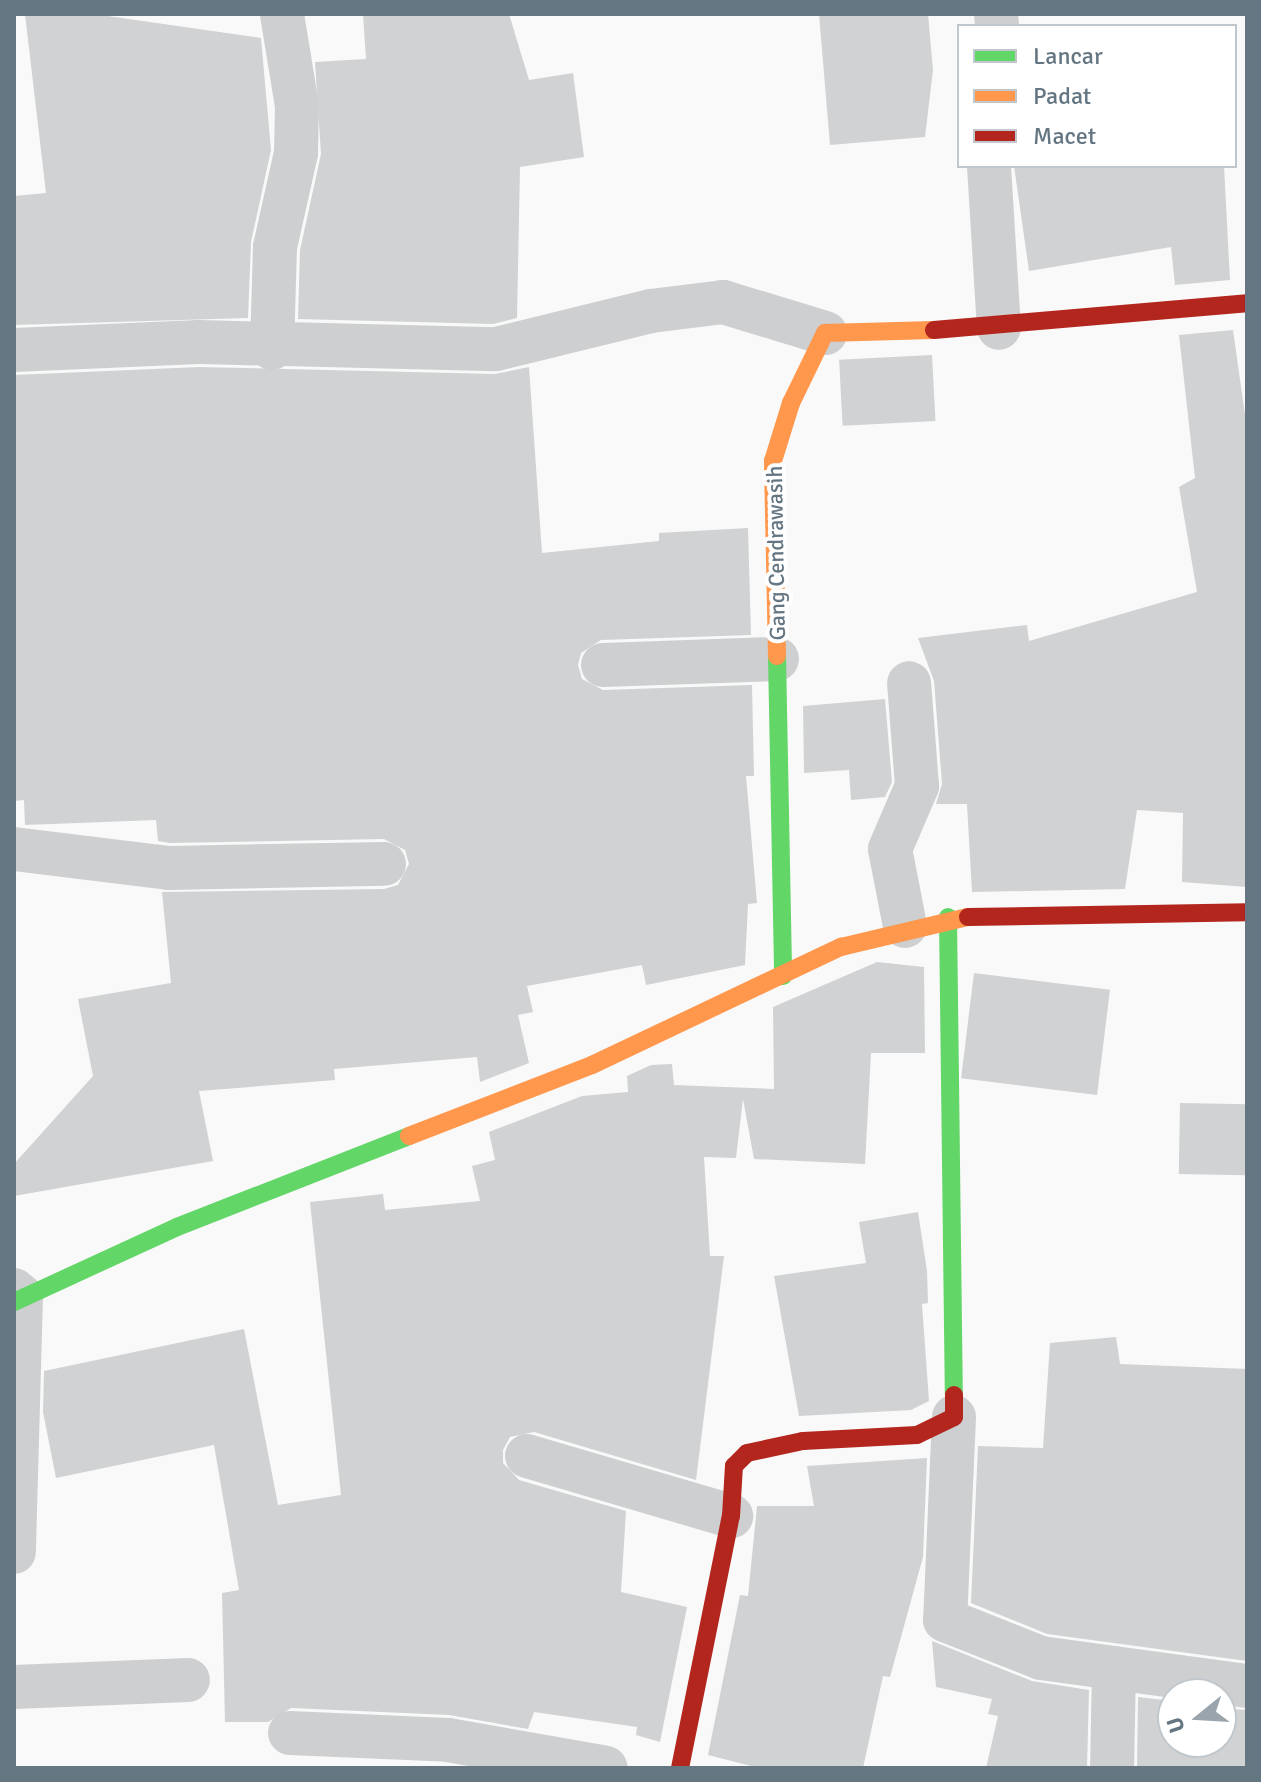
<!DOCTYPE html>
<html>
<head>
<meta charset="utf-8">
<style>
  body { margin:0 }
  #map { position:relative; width:1261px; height:1782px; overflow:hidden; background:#f9f9f9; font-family:Signika,sans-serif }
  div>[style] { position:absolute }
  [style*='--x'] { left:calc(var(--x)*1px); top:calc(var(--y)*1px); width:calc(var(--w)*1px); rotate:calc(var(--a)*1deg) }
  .building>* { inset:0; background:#d0d2d3; transform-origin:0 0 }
  .street>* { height:44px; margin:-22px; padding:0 22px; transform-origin:22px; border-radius:22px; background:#cecfd0 }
  .fast>* { height:18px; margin:-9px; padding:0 9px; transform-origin:9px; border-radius:9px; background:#63d668 }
  .slow>* { height:18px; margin:-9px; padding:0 9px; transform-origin:9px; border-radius:9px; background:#ff974d }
  .jam>* { height:18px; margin:-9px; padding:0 9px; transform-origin:9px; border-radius:9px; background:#b3261e }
  span { translate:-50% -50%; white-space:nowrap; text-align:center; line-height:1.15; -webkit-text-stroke:8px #fff; paint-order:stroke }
  .street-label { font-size:22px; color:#657683 }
  .frame { position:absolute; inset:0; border:16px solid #657683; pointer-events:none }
  .legend { position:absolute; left:957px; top:24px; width:280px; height:144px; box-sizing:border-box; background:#fff; border:2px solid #c1c8cd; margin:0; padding:10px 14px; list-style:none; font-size:24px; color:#657683 }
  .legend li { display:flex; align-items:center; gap:16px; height:40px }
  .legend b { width:40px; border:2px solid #c1c8cd }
  .north { position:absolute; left:1157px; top:1678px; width:80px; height:80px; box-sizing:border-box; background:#fff; border:2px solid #c1c8cd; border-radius:50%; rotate:252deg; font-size:22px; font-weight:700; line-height:32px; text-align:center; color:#657683 }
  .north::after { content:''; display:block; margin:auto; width:28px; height:36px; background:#99a4ac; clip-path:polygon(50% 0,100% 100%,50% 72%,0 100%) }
</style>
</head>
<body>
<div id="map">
  <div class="building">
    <i style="clip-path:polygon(25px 14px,94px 14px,261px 38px,271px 150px,251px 242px,248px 318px,14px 325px,14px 196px,46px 193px)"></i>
    <i style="clip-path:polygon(363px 14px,509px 14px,529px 80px,573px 73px,584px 157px,520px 167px,517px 318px,493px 324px,298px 319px,300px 250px,321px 154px,315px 62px,366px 59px)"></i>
    <i style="clip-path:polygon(819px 14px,928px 14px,933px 70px,925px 137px,830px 145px)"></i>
    <i style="clip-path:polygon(1014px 166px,1224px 166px,1230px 280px,1175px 285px,1171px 247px,1029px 271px)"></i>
    <i style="clip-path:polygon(1233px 330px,1247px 429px,1247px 887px,1182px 882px,1183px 813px,1137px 810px,1125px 889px,972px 892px,967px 804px,936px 804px,942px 784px,934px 681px,918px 638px,1027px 625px,1029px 641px,1197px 592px,1179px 487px,1195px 478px,1179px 335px)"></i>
    <i style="left:932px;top:355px;width:66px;height:93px;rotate:87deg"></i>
    <i style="clip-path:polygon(199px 367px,495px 374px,529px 367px,542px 553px,659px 541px,659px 533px,748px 528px,751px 635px,601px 640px,581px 653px,578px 665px,582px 679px,603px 690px,752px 685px,754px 776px,746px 776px,757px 903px,748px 904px,745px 965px,646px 985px,642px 965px,527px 986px,533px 1012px,518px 1015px,529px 1063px,480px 1082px,477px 1057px,334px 1069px,335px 1080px,199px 1091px,213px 1161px,14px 1196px,14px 1164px,93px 1076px,78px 999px,171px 983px,162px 892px,384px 889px,398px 885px,409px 864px,405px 850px,384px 839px,170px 843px,158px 841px,156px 820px,25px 825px,24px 800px,14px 801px,14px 375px)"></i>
    <i style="clip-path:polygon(885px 699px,892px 782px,885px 797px,851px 800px,849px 770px,804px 773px,803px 706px)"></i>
    <i style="clip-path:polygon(877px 962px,924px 967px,925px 1053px,871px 1053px,865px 1164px,754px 1159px,743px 1099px,736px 1158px,704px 1157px,710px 1256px,724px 1256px,696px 1480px,534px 1432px,510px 1437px,503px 1450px,503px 1463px,519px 1480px,626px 1511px,621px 1592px,687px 1607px,660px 1742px,636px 1735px,637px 1727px,534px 1712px,528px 1729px,449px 1715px,291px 1708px,268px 1722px,225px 1722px,222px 1593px,239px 1590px,214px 1445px,56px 1478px,43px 1412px,44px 1371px,244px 1329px,278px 1505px,341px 1495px,310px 1202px,383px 1194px,385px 1210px,480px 1201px,472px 1166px,495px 1160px,489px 1132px,582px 1096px,628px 1092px,627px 1076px,651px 1065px,672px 1064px,674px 1085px,774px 1089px,773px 1007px)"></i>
    <i style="left:974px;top:973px;width:137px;height:106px;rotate:7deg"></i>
    <i style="left:1180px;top:1103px;width:67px;height:71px;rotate:1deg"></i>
    <i style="clip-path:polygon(918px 1212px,927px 1271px,928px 1303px,922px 1304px,929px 1401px,911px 1410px,799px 1416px,774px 1276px,866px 1263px,859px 1222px)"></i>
    <i style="clip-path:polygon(1116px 1337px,1120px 1364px,1247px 1369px,1247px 1661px,1047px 1634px,971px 1603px,978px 1446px,1043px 1448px,1050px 1343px)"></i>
    <i style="clip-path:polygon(927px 1458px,923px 1557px,890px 1677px,883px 1676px,863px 1768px,759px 1768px,708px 1755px,740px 1595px,748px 1596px,757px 1506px,814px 1506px,807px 1466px)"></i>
    <i style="clip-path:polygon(932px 1641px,1032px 1681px,1089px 1690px,1087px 1768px,986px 1768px,998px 1716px,988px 1714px,992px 1699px,936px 1687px)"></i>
    <i style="clip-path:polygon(1138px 1697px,1173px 1701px,1173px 1742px,1221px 1742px,1221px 1708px,1247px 1710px,1247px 1768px,1137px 1768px)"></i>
  </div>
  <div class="street">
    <i style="--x:996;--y:14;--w:12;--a:85"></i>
    <i style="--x:989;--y:166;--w:162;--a:86.5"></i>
    <i style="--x:272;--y:348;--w:101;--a:-88.3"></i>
    <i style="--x:275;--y:247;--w:96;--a:-77.4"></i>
    <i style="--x:296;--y:153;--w:47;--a:-88.8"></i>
    <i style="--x:297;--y:106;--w:93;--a:-99.3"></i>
    <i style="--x:14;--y:350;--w:185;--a:-2.5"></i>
    <i style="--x:199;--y:342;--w:297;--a:1.4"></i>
    <i style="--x:496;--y:349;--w:160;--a:-13.8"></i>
    <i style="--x:651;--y:311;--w:73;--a:-7.1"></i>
    <i style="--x:723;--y:302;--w:107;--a:16.9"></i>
    <i style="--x:603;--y:665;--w:174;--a:-2"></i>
    <i style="--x:14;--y:849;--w:156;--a:7"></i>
    <i style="--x:169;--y:868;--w:215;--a:-1.1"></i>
    <i style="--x:905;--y:926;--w:78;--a:-101"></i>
    <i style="--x:890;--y:849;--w:69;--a:-66.8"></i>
    <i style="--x:917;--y:786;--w:103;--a:-94.4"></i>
    <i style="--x:14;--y:1290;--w:9;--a:41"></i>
    <i style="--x:21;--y:1296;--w:256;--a:91.6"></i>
    <i style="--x:954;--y:1417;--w:203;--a:92.5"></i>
    <i style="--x:945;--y:1620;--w:103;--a:21.6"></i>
    <i style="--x:1041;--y:1658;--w:74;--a:7.8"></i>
    <i style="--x:1114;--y:1668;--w:100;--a:91.1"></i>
    <i style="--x:527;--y:1456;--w:213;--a:16.4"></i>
    <i style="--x:1114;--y:1668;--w:134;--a:7.7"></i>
    <i style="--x:14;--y:1687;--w:174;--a:-2.3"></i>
    <i style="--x:290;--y:1733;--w:158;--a:2.5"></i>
    <i style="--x:448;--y:1740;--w:160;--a:10"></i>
  </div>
  <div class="fast">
    <i style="--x:777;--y:656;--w:320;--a:88.9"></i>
    <i style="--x:948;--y:917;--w:478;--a:89.3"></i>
    <i style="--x:14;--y:1302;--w:179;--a:-24.7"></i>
    <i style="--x:177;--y:1227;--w:249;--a:-21.4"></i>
  </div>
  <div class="slow">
    <i style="--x:777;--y:656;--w:195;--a:-91.2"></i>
    <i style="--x:773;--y:461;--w:61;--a:-72.8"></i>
    <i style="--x:791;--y:403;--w:78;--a:-64.1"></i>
    <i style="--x:825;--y:333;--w:109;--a:-1.6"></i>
    <i style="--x:409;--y:1136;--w:196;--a:-21.2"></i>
    <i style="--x:592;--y:1065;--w:276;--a:-25.4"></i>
    <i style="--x:841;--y:947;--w:130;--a:-13.3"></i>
  </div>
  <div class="jam">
    <i style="--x:934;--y:330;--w:314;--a:-4.9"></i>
    <i style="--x:968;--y:917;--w:279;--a:-1"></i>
    <i style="--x:680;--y:1768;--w:257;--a:-78.6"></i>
    <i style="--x:731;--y:1516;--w:50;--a:-86.6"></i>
    <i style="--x:734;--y:1466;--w:18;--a:-45"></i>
    <i style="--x:747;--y:1453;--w:57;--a:-12.1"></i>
    <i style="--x:803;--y:1441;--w:114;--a:-3"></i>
    <i style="--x:917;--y:1435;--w:41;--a:-25.9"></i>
    <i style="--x:954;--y:1417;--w:22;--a:-90"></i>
  </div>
  <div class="street-label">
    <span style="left:776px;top:553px;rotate:-91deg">Gang Cendrawasih</span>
  </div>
  <div class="frame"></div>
  <ul class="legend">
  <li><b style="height:10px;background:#63d668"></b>Lancar</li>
  <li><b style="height:10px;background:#ff974d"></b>Padat</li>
  <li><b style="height:10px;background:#b3261e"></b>Macet</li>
  </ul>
  <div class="north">U</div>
</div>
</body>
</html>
